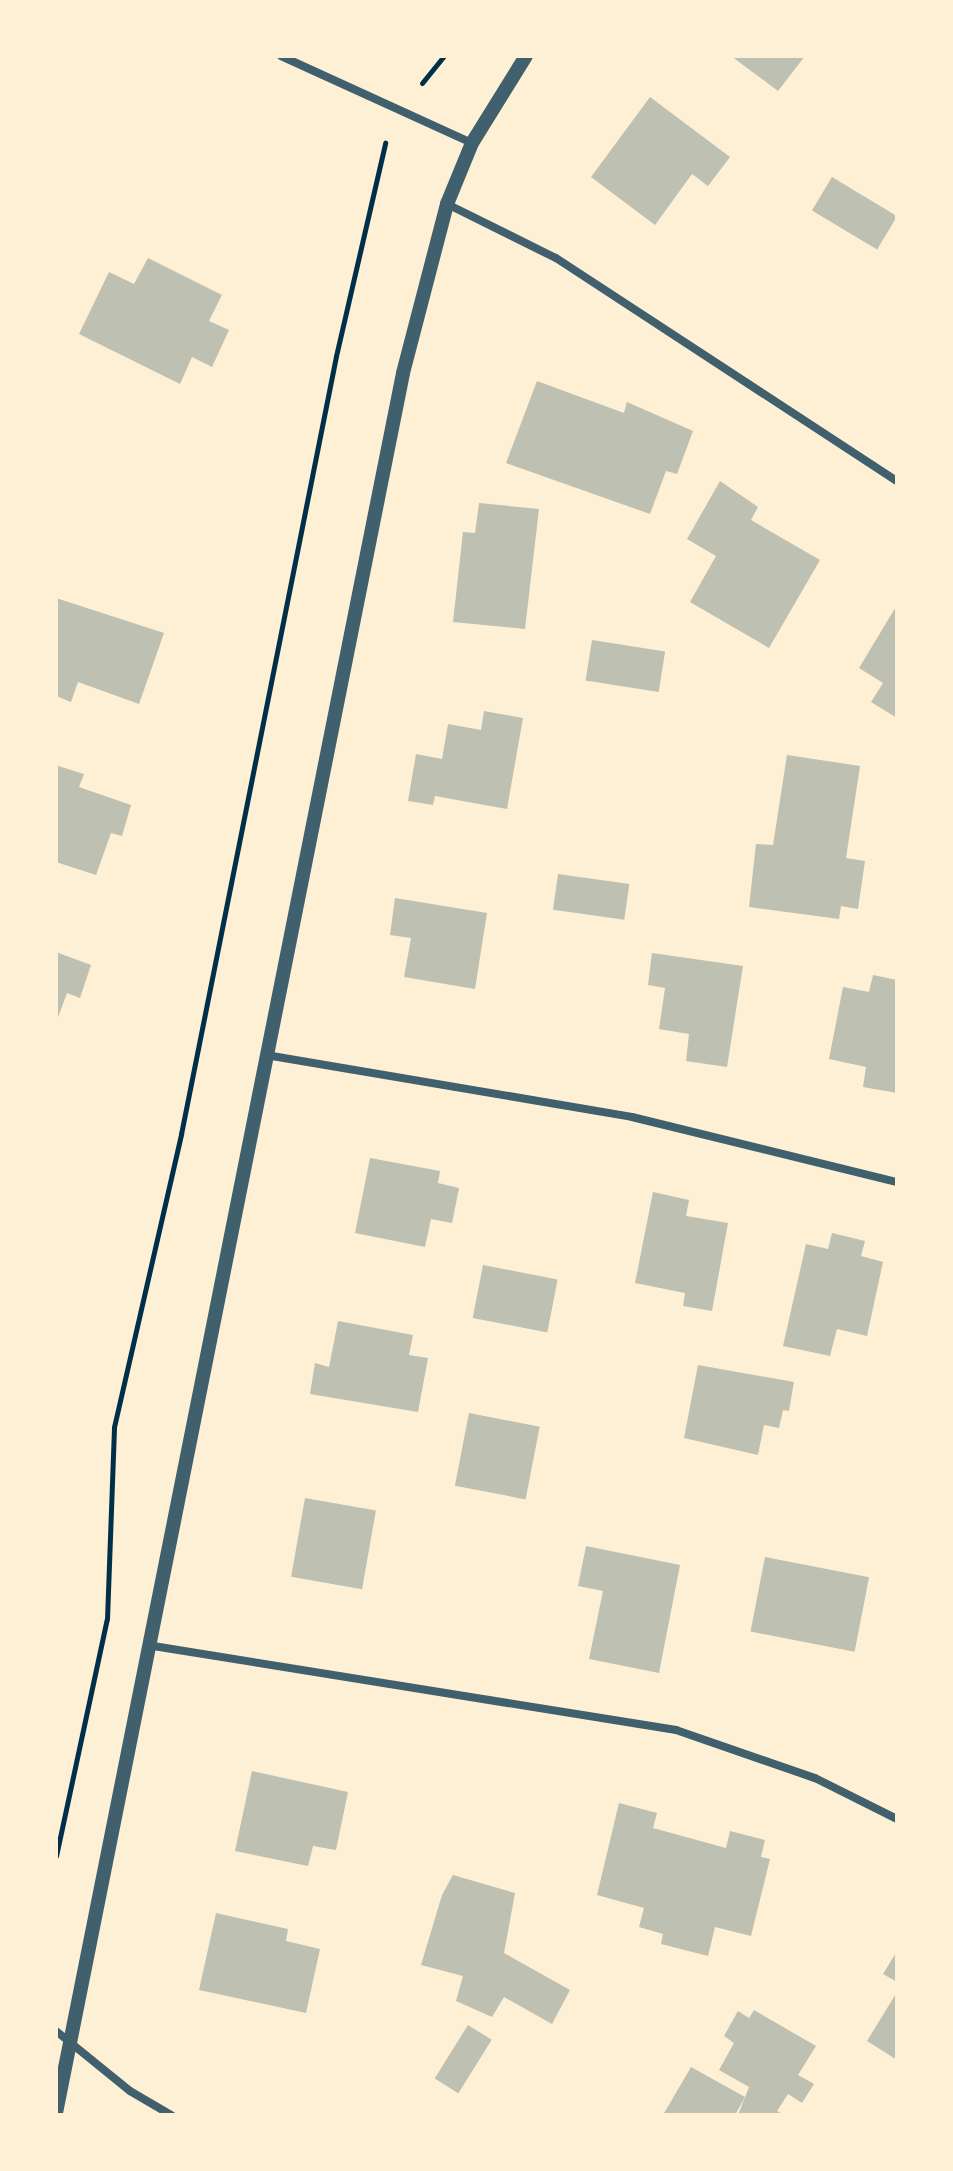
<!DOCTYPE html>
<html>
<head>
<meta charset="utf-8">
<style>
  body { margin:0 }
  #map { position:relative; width:953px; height:2171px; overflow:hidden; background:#fdf0d5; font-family:"Playfair Display",serif }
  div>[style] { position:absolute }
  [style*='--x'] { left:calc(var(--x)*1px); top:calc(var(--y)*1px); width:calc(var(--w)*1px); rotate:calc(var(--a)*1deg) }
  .building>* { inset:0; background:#bec0b2; transform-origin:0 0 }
  .path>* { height:5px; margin:-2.5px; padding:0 2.5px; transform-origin:2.5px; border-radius:2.5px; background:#003049 }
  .minor>* { height:8px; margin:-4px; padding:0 4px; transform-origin:4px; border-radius:4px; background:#3f606c }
  .tertiary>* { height:14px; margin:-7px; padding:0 7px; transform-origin:7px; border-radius:7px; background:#3f606c }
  span { translate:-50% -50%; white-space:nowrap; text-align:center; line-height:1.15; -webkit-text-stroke:8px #fdf0d5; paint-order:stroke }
  .frame { position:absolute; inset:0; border:58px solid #fdf0d5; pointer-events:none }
</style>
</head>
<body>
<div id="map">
  <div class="building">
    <i style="clip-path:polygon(731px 56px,805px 56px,778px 91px)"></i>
    <i style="clip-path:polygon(650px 97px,730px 157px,708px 186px,692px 174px,655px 225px,591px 177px)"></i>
    <i style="left:832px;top:177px;width:76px;height:39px;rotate:31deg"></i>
    <i style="clip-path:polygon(148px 258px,222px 295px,209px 321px,229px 330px,212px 367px,192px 357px,180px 384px,79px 334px,109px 272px,134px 284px)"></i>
    <i style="clip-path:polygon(537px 381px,624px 413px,627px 402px,693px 431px,677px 474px,666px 471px,650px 514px,506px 463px)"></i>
    <i style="clip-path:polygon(720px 481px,758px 507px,751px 520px,820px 560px,769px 648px,690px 602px,716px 556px,687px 539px)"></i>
    <i style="clip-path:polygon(479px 503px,539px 509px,525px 629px,453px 622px,463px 532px,475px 533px)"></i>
    <i style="clip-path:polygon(56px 598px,164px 633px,139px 704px,78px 682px,71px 702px,56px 696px)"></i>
    <i style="clip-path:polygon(897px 605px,897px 718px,871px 702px,883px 683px,859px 668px)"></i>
    <i style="left:592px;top:640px;width:74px;height:41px;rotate:9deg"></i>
    <i style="clip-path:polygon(484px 711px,523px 718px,507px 809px,435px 796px,433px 805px,408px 801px,416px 754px,442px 759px,448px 724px,481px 730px)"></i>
    <i style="clip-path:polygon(787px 755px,860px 766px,846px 858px,865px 861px,858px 909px,841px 906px,839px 919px,749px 907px,756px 844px,773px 845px)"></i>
    <i style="clip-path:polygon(58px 766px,84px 774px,79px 787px,131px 805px,122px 836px,111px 833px,96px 875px,56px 862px)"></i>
    <i style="left:558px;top:874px;width:72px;height:36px;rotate:8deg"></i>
    <i style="clip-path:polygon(395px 898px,487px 913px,475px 989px,404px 977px,411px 938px,390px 935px)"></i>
    <i style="clip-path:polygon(56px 952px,91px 965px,80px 998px,67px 993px,56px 1023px)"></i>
    <i style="clip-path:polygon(652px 953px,743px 966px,727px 1067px,686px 1061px,689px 1034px,659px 1029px,665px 988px,648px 985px)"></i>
    <i style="clip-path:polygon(873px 975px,897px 980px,897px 1093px,863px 1087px,866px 1067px,829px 1059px,843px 987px,869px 992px)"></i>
    <i style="clip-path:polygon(370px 1158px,440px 1171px,438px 1183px,459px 1188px,452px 1223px,431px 1219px,425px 1247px,355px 1233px)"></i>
    <i style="clip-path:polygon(653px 1192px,689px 1200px,686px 1216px,728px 1223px,712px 1311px,683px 1306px,685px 1293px,635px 1283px)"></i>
    <i style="clip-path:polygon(832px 1233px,865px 1241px,861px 1256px,883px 1262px,867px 1336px,837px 1329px,830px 1356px,783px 1346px,806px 1244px,828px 1249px)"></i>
    <i style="left:483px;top:1265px;width:76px;height:54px;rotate:11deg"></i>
    <i style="clip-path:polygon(338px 1321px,413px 1335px,409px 1355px,428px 1358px,418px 1412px,310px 1394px,315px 1363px,329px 1367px)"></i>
    <i style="clip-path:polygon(698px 1365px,794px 1382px,789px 1411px,783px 1410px,779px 1428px,764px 1425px,758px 1455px,684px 1438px)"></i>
    <i style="left:469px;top:1413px;width:72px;height:74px;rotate:11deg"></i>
    <i style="left:305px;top:1498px;width:72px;height:80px;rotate:10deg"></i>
    <i style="clip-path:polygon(586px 1546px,680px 1565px,659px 1673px,589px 1659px,603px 1591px,578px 1586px)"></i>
    <i style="left:765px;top:1557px;width:106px;height:76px;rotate:11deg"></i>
    <i style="clip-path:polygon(252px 1771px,348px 1792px,336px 1850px,313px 1846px,308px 1866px,235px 1851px)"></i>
    <i style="clip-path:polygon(619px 1803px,657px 1813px,653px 1828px,726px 1848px,730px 1831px,765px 1840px,761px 1857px,770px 1859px,751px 1936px,715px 1927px,708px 1956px,661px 1944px,663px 1934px,639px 1927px,644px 1908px,597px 1895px)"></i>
    <i style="clip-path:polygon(453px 1875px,515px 1893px,504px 1953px,570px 1990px,552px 2024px,504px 1997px,492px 2017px,456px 2001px,463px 1976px,421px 1965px,442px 1895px)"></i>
    <i style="clip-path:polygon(216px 1913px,288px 1929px,286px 1941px,320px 1949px,306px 2013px,199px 1990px)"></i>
    <i style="clip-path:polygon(897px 1951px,897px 1982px,883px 1974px)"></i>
    <i style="clip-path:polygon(897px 1992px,897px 2060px,867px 2041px)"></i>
    <i style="clip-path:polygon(754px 2010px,816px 2046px,798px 2075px,814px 2084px,802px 2103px,788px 2094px,777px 2111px,784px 2115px,738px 2115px,749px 2087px,719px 2070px,734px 2043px,724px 2036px,738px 2011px,749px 2018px)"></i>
    <i style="left:468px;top:2025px;width:28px;height:63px;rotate:32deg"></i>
    <i style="clip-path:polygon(691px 2067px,745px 2097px,735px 2115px,663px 2115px)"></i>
  </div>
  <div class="path">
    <i style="--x:422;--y:83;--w:35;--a:-51"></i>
    <i style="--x:56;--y:1856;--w:242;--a:-77.9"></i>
    <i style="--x:107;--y:1619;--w:192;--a:-87.9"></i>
    <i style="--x:114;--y:1427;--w:301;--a:-77.1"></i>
    <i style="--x:181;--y:1134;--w:793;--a:-78.73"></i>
    <i style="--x:336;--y:356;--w:219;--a:-77"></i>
  </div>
  <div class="minor">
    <i style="--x:281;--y:56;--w:210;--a:24.5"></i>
    <i style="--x:447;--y:204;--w:122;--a:26.4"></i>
    <i style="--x:556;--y:258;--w:407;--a:33.2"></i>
    <i style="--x:266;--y:1055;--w:371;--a:9.6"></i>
    <i style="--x:632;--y:1117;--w:273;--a:13.8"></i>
    <i style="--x:147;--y:1645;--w:536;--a:9.13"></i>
    <i style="--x:676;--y:1730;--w:147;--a:19.1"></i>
    <i style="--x:815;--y:1778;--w:92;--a:26.6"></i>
    <i style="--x:56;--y:2031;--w:95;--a:39"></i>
    <i style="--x:130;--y:2091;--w:48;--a:30.3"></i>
  </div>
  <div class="tertiary">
    <i style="--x:56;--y:2113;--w:1774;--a:-78.72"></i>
    <i style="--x:403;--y:373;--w:175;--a:-75.4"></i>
    <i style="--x:447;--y:204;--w:66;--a:-67.7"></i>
    <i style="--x:472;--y:143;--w:102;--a:-58.2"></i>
  </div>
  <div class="frame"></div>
</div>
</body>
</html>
